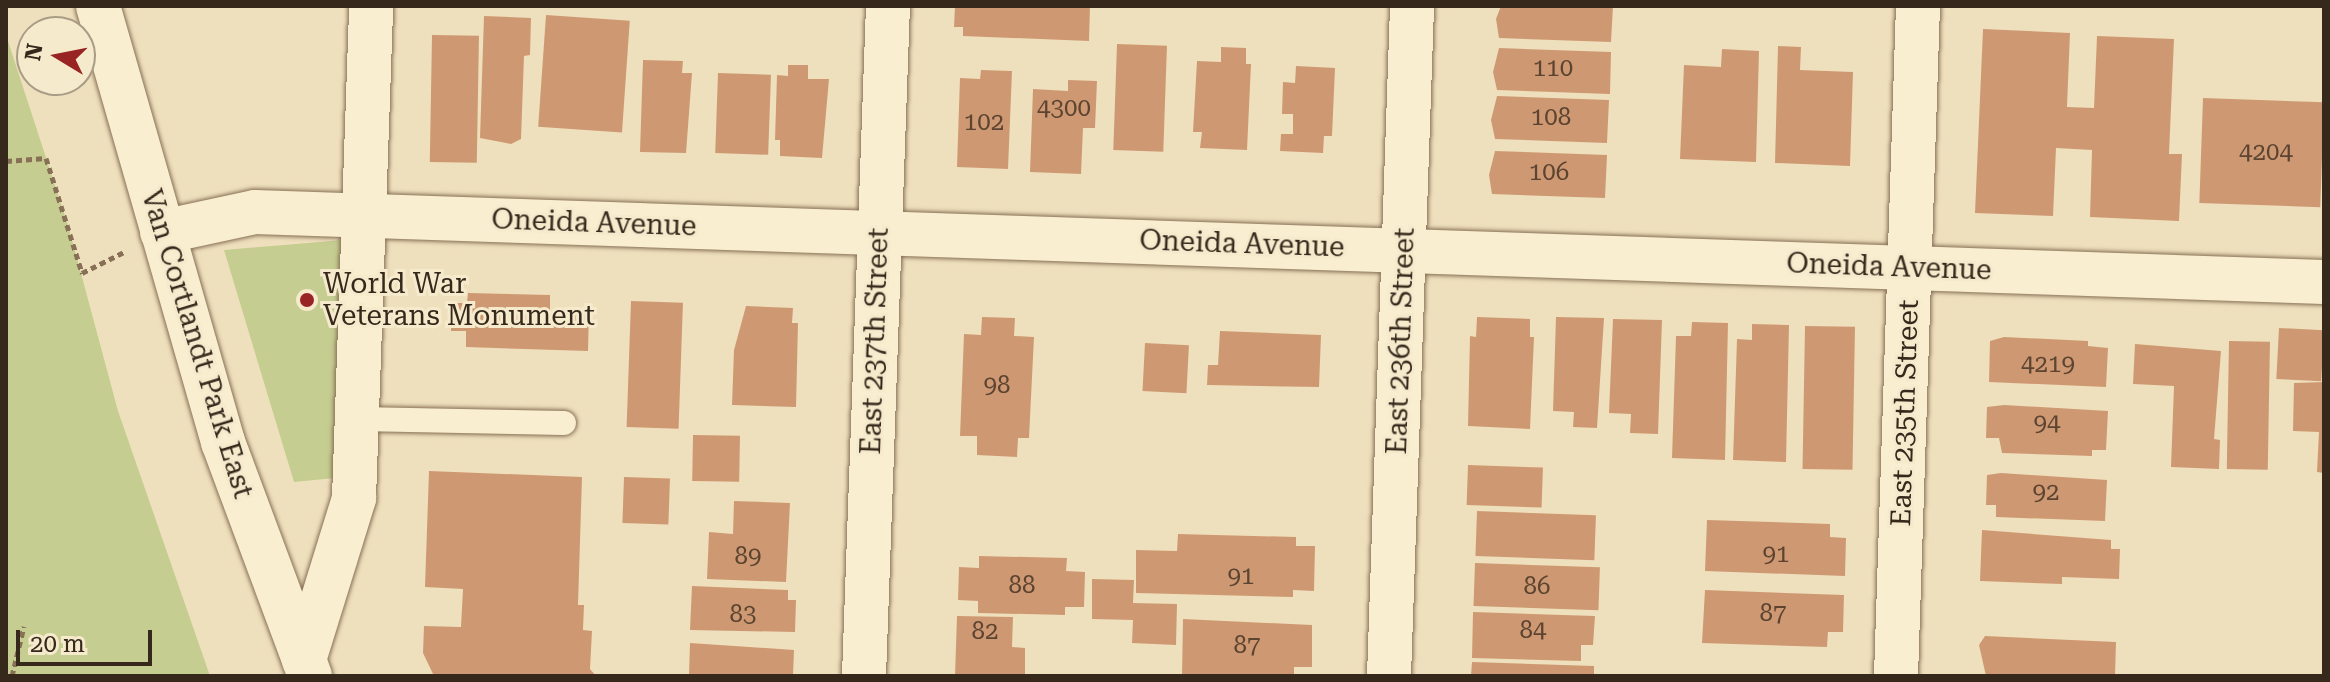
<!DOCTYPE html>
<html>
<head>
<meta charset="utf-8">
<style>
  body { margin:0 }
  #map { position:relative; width:2330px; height:682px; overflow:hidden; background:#efe0bd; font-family:"Roboto Serif",serif }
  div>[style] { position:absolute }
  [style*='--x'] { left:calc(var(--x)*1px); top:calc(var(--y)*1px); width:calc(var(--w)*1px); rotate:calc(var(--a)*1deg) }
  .green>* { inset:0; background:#c5cd91 }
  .building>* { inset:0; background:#ce9972; transform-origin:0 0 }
  .path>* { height:5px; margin-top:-2.5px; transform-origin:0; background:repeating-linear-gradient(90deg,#877056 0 6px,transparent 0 10px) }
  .roads { filter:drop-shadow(0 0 2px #877056) drop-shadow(0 0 2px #877056) }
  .lane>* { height:24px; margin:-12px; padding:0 12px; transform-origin:12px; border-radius:12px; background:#faeed0 }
  .street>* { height:44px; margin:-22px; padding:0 22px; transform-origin:22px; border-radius:22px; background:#faeed0 }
  .secondary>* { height:44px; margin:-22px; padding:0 22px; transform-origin:22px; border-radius:22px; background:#faeed0 }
  .dots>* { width:22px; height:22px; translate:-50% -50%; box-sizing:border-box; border:4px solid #f6eacd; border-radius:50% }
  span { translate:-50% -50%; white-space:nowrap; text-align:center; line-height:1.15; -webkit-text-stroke:6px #f6eacd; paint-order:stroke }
  .number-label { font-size:24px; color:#5c4431 }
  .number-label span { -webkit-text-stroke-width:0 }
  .street-label { font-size:28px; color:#36281b }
  .poi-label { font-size:28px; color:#36281b }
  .left { translate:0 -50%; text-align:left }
  .frame { position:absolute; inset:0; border:8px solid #36281b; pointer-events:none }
  .north { position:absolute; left:16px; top:16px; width:80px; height:80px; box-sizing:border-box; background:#f6eacd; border:2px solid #a99c86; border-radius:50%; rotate:280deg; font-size:22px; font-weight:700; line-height:32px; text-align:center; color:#36281b }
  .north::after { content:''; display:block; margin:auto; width:28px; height:36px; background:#982424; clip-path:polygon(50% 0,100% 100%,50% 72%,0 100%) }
  .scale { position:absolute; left:16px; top:630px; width:136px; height:36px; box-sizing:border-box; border:4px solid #36281b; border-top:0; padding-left:10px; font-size:24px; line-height:28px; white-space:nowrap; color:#36281b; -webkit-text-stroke:6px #f6eacd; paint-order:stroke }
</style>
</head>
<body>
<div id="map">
  <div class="green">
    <i style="clip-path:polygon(6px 35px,68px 225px,118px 411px,210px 676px,6px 676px)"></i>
    <i style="clip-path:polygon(355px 239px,345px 477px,294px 482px,224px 250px)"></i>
  </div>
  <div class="building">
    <i style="clip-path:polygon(955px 6px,1090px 6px,1089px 41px,963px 36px,963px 27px,954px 27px)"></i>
    <i style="clip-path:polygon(1501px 6px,1613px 6px,1611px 42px,1499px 38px,1496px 19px)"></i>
    <i style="left:546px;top:15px;width:84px;height:112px;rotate:4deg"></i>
    <i style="clip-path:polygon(484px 16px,531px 18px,530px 55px,524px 56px,521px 139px,511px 144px,480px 138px)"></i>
    <i style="clip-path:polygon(1983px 29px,2070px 33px,2067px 107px,2094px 108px,2097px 36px,2174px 39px,2169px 154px,2182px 154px,2179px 221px,2090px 217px,2092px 150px,2056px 148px,2053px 216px,1975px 213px)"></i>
    <i style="left:432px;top:35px;width:47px;height:127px;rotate:1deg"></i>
    <i style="left:1117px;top:44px;width:50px;height:106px;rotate:2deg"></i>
    <i style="clip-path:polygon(1778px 46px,1801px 47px,1800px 70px,1853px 72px,1850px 166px,1775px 163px)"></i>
    <i style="clip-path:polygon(1221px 47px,1246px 48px,1246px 64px,1251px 64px,1247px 150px,1200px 148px,1202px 132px,1193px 132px,1197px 61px,1221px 62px)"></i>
    <i style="clip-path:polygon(1499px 48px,1611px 52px,1610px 94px,1497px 90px,1493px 72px)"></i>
    <i style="clip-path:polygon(1722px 49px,1759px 51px,1756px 162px,1680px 159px,1684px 65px,1721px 67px)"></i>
    <i style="clip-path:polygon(643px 60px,683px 61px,682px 73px,692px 73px,686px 153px,640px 152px)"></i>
    <i style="clip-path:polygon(788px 65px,808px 65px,808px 79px,829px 79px,822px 158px,780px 156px,780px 140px,775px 140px,777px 75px,788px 76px)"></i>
    <i style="clip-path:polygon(1296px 66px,1335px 68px,1332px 136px,1324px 136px,1323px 153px,1280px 151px,1281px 134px,1293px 134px,1293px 114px,1282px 114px,1283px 82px,1295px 83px)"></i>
    <i style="clip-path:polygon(981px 70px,1012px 71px,1008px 169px,957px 167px,960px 78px,980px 79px)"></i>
    <i style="left:718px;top:73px;width:53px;height:80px;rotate:2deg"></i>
    <i style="clip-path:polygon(1068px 80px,1097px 81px,1095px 128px,1083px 128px,1081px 174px,1030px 172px,1033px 89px,1068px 91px)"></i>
    <i style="clip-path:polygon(1497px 96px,1609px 100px,1607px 143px,1495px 139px,1491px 120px)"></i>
    <i style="left:2203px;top:98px;width:121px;height:105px;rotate:2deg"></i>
    <i style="clip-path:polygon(1495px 151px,1607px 155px,1605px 198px,1492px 194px,1489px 175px)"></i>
    <i style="clip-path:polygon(468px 293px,550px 295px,550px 314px,589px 310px,588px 351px,466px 347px,466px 331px,451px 331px,452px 303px,467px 303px)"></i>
    <i style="left:631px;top:301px;width:52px;height:126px;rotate:2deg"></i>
    <i style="clip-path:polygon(746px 306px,793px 308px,792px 323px,798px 323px,796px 407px,732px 405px,734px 350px)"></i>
    <i style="clip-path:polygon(982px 317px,1015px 318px,1014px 336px,1034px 337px,1029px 438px,1018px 438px,1017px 457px,977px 455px,977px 436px,960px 436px,964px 334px,981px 335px)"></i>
    <i style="clip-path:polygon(1477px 317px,1530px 319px,1530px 337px,1534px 337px,1530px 429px,1468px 426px,1470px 336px,1476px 337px)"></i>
    <i style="clip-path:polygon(1556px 317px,1604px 318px,1597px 428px,1573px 427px,1574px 412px,1553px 411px)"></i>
    <i style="clip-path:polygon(1613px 319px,1662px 320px,1658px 434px,1630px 433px,1631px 414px,1609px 413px)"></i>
    <i style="clip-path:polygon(1692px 322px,1728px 323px,1725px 460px,1672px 458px,1676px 336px,1691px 336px)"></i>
    <i style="clip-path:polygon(1752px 324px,1789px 325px,1786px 462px,1733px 460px,1737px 339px,1752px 340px)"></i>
    <i style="left:1805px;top:326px;width:50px;height:143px;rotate:1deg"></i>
    <i style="left:2279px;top:328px;width:45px;height:51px;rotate:3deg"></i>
    <i style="clip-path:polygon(1220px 331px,1321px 335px,1319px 387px,1207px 385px,1208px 365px,1218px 365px)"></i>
    <i style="clip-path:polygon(2004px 337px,2088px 341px,2088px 346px,2108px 348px,2106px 387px,1989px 382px,1990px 341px)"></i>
    <i style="left:2229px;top:341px;width:41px;height:128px;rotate:1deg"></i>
    <i style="left:1145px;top:343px;width:44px;height:48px;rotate:3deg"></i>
    <i style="clip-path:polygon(2135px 344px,2221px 351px,2214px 439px,2220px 440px,2219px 469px,2171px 467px,2174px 386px,2133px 384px)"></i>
    <i style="clip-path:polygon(2324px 382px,2324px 473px,2317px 472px,2319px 432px,2293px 431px,2294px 383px)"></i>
    <i style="clip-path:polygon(2004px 405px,2108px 411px,2106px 450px,2092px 450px,2092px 456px,2002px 453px,1999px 438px,1986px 438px,1987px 407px)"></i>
    <i style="left:693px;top:435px;width:47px;height:46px;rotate:1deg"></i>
    <i style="left:1468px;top:465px;width:75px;height:40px;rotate:2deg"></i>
    <i style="clip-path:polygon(429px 471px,582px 477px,578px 605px,584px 605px,583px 630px,592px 631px,590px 669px,596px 676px,434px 676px,423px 653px,424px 626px,461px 627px,463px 589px,425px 587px)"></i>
    <i style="clip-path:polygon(2001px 473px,2107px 480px,2105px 521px,1996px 517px,1996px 505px,1986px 505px,1987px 475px)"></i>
    <i style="left:624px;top:477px;width:46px;height:46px;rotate:2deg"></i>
    <i style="clip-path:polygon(734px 501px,790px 503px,786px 582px,707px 579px,709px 532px,733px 534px)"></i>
    <i style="left:1477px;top:511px;width:119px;height:45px;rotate:2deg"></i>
    <i style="clip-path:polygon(1707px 520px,1830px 524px,1830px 537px,1846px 538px,1845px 576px,1705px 571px)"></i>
    <i style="clip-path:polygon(1982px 530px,2111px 540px,2111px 549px,2120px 549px,2119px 579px,2062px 577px,2062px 584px,1980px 581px)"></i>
    <i style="clip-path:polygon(1178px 534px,1296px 537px,1296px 546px,1315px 546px,1314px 591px,1293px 590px,1293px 597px,1136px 593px,1136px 550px,1177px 551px)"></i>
    <i style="clip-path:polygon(979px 556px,1067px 558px,1066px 571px,1085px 572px,1084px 607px,1065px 607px,1065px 615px,978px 613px,978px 601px,958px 600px,959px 567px,979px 568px)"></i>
    <i style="left:1475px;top:563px;width:125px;height:43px;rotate:2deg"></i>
    <i style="clip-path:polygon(1092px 579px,1134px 580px,1133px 603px,1177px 604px,1176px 645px,1132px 643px,1133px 620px,1092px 619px)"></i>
    <i style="clip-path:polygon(692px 586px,788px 590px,788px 600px,796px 600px,795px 632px,690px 630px)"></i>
    <i style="clip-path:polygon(1705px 590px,1844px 595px,1843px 632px,1828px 632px,1827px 647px,1702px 643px)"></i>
    <i style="clip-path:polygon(1473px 612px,1595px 616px,1593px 645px,1581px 645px,1581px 661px,1472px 658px)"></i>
    <i style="clip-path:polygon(957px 616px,1013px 617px,1012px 647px,1025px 648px,1025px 676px,955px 676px)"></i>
    <i style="clip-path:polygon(1183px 619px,1312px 625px,1312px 667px,1294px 667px,1294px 676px,1182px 676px)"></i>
    <i style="clip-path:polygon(1985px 636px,2116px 642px,2115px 676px,1986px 676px,1979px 645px)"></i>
    <i style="clip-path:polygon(690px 643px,794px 650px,793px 676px,689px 676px)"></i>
    <i style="clip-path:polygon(1472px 662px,1594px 666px,1594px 676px,1471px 676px)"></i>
  </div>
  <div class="path">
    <i style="--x:6;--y:161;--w:40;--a:-4.3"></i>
    <i style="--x:46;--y:158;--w:121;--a:72.6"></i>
    <i style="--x:82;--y:273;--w:47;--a:-26.6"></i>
    <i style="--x:12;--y:676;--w:51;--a:-76.5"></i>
  </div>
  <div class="roads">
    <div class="lane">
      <i style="--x:358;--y:419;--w:206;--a:1.1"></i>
    </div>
    <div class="street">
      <i style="--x:162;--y:232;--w:95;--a:-12.1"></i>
      <i style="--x:255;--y:212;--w:2070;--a:1.94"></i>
      <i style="--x:304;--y:660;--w:170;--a:-72.8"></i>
      <i style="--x:354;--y:498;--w:492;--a:-88"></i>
      <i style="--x:864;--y:676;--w:670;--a:-87.95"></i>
      <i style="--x:1389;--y:676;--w:670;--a:-88.03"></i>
      <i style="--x:1896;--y:676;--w:670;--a:-88.12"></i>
    </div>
    <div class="secondary">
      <i style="--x:98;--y:6;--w:454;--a:74"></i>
      <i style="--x:223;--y:442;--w:250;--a:69.6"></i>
    </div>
  </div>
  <div class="dots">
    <i style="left:307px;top:300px;background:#982424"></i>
  </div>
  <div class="number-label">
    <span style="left:1553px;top:69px">110</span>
    <span style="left:1064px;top:109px">4300</span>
    <span style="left:1551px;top:118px">108</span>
    <span style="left:984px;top:123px">102</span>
    <span style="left:2266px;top:153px">4204</span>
    <span style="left:1549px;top:173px">106</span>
    <span style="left:2048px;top:365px">4219</span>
    <span style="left:997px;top:386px">98</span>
    <span style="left:2047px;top:424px">94</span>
    <span style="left:2046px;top:493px">92</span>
    <span style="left:1776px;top:555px">91</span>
    <span style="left:748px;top:557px">89</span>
    <span style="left:1241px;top:577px">91</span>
    <span style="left:1022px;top:586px">88</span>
    <span style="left:1537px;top:587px">86</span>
    <span style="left:1773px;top:614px">87</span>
    <span style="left:743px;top:615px">83</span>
    <span style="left:1533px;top:631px">84</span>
    <span style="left:985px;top:632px">82</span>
    <span style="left:1247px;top:646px">87</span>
  </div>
  <div class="street-label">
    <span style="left:594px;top:223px;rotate:2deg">Oneida Avenue</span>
    <span style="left:1242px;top:244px;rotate:2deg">Oneida Avenue</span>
    <span style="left:1889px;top:267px;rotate:2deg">Oneida Avenue</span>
    <span style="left:875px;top:341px;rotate:-88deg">East 237th Street</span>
    <span style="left:1401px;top:341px;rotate:-88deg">East 236th Street</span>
    <span style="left:197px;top:344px;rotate:73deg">Van Cortlandt Park East</span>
    <span style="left:1905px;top:413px;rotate:-88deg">East 235th Street</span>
  </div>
  <div class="poi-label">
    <span class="left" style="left:323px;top:300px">World War<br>Veterans Monument</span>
  </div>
  <div class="frame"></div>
  <div class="north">N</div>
  <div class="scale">20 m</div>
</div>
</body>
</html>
